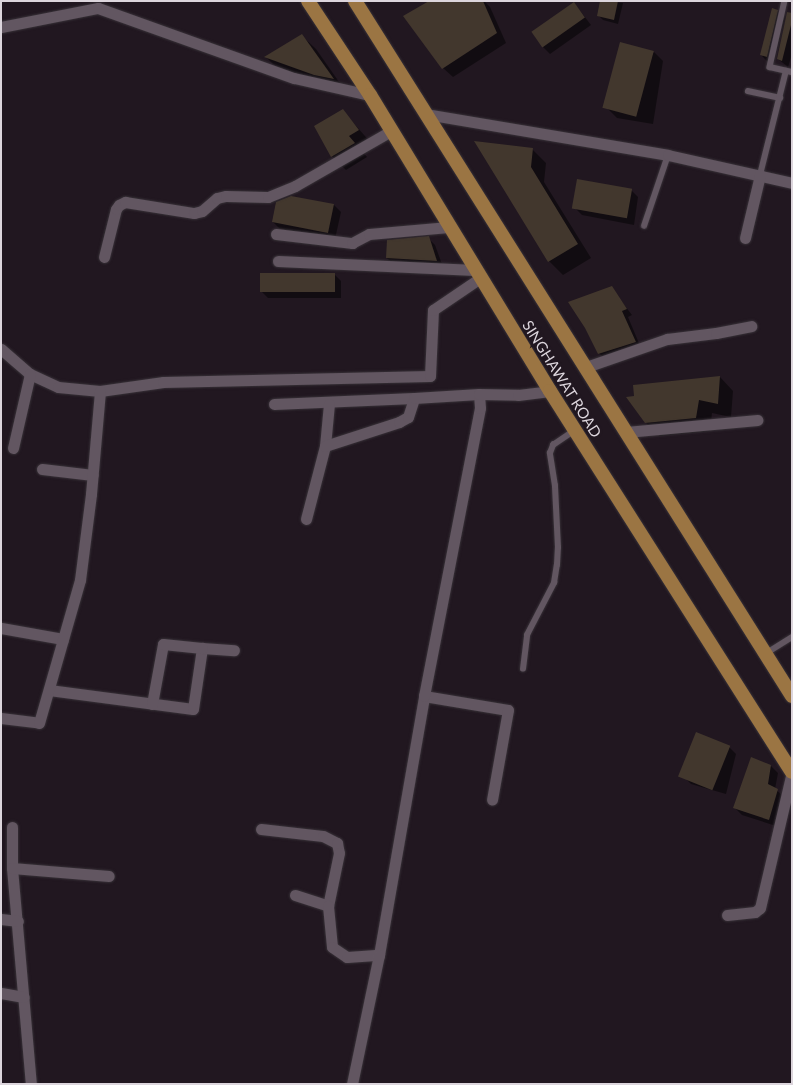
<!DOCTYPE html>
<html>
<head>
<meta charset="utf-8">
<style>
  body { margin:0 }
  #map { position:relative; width:793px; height:1085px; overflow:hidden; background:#211720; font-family:Lato,sans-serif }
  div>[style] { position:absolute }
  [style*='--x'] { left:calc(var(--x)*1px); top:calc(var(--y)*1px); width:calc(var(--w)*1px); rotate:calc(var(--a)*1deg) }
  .shadow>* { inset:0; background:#0007 }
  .building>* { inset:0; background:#42372d; transform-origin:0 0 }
  .roads { filter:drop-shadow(0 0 1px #383238) drop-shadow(0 0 1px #383238) }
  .service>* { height:5.5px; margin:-2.75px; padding:0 2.75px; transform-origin:2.75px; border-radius:2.75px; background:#625661 }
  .minor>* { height:11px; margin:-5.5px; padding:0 5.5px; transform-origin:5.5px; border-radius:5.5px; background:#625661 }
  .primary>* { height:14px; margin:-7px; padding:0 7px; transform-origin:7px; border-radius:7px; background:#9b7543 }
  span { translate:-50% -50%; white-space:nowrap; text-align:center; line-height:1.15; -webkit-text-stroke:5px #211720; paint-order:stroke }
  .street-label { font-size:15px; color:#dcd5dc }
  .frame { position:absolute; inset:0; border:2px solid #dcd5dc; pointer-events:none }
</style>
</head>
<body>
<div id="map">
  <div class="shadow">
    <i style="clip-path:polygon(433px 1px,484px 1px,490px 7px,506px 43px,453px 77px,443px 68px)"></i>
    <i style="clip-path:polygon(601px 1px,623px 3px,618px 24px,603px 20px,599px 16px)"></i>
    <i style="clip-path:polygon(574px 3px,591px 25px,550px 54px,543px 47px)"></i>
    <i style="clip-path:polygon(778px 11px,785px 18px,774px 63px,768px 62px,761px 55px)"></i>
    <i style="clip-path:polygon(792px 14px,792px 54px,788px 67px,778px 59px)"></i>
    <i style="clip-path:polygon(302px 36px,316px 49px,346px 92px,279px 70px,266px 57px)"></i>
    <i style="clip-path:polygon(654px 52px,663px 61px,653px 124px,617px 118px,608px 109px)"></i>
    <i style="clip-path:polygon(342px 110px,372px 144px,361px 150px,367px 157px,346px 170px,332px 156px)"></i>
    <i style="clip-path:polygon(476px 142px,532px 149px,546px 163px,544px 182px,591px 258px,563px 275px,549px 261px)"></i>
    <i style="clip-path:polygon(631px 190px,638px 197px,634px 225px,582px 215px,575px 208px)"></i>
    <i style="clip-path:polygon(291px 197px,334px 205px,341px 212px,335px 239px,280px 229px,273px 222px)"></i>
    <i style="clip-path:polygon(428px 238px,435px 245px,443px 267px,394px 265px,387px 258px)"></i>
    <i style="clip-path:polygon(334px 274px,341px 281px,341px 298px,268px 298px,261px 291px)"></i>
    <i style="clip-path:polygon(611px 288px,632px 315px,628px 317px,641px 348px,605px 359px,599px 353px)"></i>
    <i style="clip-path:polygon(720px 377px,733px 391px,731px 417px,712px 413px,710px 431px,660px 436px,645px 422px)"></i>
    <i style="clip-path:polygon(729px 747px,736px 754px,726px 794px,691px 784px,684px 777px)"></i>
    <i style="clip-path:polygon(771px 766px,778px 773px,775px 789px,784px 797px,776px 826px,742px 815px,735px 808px)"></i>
  </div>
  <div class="building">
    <i style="clip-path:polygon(429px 1px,483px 1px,497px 33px,442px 69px,403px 16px)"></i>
    <i style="clip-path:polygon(600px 1px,618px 1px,614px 20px,597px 16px)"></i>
    <i style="left:574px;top:2px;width:19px;height:52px;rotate:55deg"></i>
    <i style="clip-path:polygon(772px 8px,778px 10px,767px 57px,760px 55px)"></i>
    <i style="clip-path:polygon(787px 12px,792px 13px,792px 21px,782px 61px,777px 59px)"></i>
    <i style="clip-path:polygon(302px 34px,334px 79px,314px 75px,264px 57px)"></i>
    <i style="left:620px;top:42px;width:35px;height:68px;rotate:15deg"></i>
    <i style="clip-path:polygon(343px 109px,359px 130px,349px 136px,355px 143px,331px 157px,314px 126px)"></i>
    <i style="clip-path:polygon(474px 141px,533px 148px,531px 167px,578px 244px,548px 262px)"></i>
    <i style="left:577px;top:179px;width:56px;height:30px;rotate:10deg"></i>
    <i style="clip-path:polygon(291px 196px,334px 204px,328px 233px,272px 222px,276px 202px)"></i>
    <i style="clip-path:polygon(429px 236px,437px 261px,386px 258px,387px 240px)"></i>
    <i style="left:260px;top:273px;width:75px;height:19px"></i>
    <i style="clip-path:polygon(612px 286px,627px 309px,622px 311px,636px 342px,598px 354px,585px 328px,568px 302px)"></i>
    <i style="clip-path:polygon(720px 376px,718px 404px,699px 400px,696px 418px,645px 423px,626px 397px,634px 396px,633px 385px)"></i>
    <i style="left:696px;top:732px;width:37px;height:48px;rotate:22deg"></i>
    <i style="clip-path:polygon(751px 757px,771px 765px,768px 784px,778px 789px,769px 820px,733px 808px)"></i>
  </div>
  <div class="roads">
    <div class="service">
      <i style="--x:785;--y:1;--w:68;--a:102.8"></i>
      <i style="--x:770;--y:67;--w:23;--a:13"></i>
      <i style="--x:748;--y:91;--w:33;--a:12"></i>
      <i style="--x:760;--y:175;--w:107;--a:-76"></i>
      <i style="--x:644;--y:226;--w:75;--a:-71.3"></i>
      <i style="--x:765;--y:654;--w:32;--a:-32"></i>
      <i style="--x:523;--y:669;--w:34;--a:-83"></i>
      <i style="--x:527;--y:635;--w:59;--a:-62.6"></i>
      <i style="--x:554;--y:583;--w:18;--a:-81"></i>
      <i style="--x:557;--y:565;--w:17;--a:-87"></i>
      <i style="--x:558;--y:548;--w:62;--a:-92.8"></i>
      <i style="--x:555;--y:486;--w:33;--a:-99"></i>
      <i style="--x:550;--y:453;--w:9;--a:-69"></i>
      <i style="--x:553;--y:445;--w:27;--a:-34"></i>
    </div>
    <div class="minor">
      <i style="--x:1;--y:27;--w:99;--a:-11.1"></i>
      <i style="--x:98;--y:8;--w:208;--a:19.7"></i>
      <i style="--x:294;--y:78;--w:78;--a:12.6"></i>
      <i style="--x:426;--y:114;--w:245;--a:9.6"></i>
      <i style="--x:668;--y:155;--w:127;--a:12.7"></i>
      <i style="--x:276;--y:234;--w:77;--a:6.8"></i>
      <i style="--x:352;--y:243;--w:19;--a:-28"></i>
      <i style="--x:369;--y:234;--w:80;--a:-5"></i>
      <i style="--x:745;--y:238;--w:65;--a:-76.6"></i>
      <i style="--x:104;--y:257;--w:49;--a:-76"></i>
      <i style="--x:116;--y:209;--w:5;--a:-53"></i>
      <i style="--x:119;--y:205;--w:7;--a:-27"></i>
      <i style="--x:125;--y:202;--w:70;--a:9.1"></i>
      <i style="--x:194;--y:213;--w:8;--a:-14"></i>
      <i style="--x:202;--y:211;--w:20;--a:-41"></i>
      <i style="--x:217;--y:198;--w:9;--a:-13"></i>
      <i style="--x:226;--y:196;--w:42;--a:1.4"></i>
      <i style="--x:268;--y:197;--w:29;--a:-22"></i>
      <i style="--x:295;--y:186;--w:111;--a:-29.8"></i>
      <i style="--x:278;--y:261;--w:197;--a:2.6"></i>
      <i style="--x:1;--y:349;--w:38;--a:41"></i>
      <i style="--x:30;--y:374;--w:31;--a:25"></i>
      <i style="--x:58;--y:387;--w:42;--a:5.4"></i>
      <i style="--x:100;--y:391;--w:64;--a:-8.1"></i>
      <i style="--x:163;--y:382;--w:267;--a:-1.3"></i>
      <i style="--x:430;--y:376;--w:66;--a:-87.4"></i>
      <i style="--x:433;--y:310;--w:57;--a:-34.2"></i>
      <i style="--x:586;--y:367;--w:86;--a:-19.1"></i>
      <i style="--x:667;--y:339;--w:49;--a:-7"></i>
      <i style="--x:716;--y:333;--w:36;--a:-11"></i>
      <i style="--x:274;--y:404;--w:140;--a:-2.5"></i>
      <i style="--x:626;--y:432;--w:132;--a:-5.2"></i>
      <i style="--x:325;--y:446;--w:42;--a:-84.6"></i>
      <i style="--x:13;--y:448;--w:76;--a:-77.1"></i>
      <i style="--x:42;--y:469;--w:51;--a:6.7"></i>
      <i style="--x:306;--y:519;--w:75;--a:-75.4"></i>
      <i style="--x:325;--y:446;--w:78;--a:-18"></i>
      <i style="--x:399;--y:422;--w:10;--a:-29"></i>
      <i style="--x:408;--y:417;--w:20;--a:-72"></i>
      <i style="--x:414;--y:398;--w:65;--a:-3.5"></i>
      <i style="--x:1;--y:628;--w:63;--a:10.1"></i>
      <i style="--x:49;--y:690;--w:145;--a:7.5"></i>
      <i style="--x:193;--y:709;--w:62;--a:-81.6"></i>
      <i style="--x:202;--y:648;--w:32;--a:4"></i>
      <i style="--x:424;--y:696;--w:85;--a:9.5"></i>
      <i style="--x:508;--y:710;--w:91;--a:100.1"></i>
      <i style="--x:152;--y:704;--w:61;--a:-79.6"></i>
      <i style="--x:163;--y:644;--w:39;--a:6"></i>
      <i style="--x:1;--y:718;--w:38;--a:7"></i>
      <i style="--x:39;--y:723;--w:149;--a:-74"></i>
      <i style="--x:80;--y:580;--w:87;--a:-82.7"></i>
      <i style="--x:91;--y:494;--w:103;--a:-85"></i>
      <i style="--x:12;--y:827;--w:41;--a:90"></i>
      <i style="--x:12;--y:868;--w:217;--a:85"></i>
      <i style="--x:261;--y:829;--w:62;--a:6.4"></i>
      <i style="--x:323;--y:836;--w:16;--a:27"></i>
      <i style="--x:337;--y:843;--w:10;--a:79"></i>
      <i style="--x:339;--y:853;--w:54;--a:101.7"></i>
      <i style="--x:12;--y:868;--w:97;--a:4.7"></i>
      <i style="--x:295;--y:895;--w:35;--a:18"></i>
      <i style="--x:328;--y:906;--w:41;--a:84.4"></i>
      <i style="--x:332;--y:947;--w:18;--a:34"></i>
      <i style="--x:347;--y:957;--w:32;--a:-4"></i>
      <i style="--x:379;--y:955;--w:263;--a:-80.1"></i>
      <i style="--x:424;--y:696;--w:293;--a:-79"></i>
      <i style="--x:480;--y:408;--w:14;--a:-94"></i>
      <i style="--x:479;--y:394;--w:39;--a:1"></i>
      <i style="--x:518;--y:395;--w:32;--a:-7"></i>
      <i style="--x:727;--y:915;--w:28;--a:-6"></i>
      <i style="--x:755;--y:912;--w:6;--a:-39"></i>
      <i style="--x:760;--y:908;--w:140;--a:-76.8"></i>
      <i style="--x:1;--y:919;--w:17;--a:7"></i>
      <i style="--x:1;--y:993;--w:23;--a:10"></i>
      <i style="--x:352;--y:1084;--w:132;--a:-78.2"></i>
    </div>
    <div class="primary">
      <i style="--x:308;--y:1;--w:113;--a:56.6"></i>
      <i style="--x:370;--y:95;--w:346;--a:58.7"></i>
      <i style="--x:550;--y:391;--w:451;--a:57.6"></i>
      <i style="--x:355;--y:1;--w:821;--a:57.84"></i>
    </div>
  </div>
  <div class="street-label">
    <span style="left:562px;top:379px;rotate:58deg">SINGHAWAT ROAD</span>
  </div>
  <div class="frame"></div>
</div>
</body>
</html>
